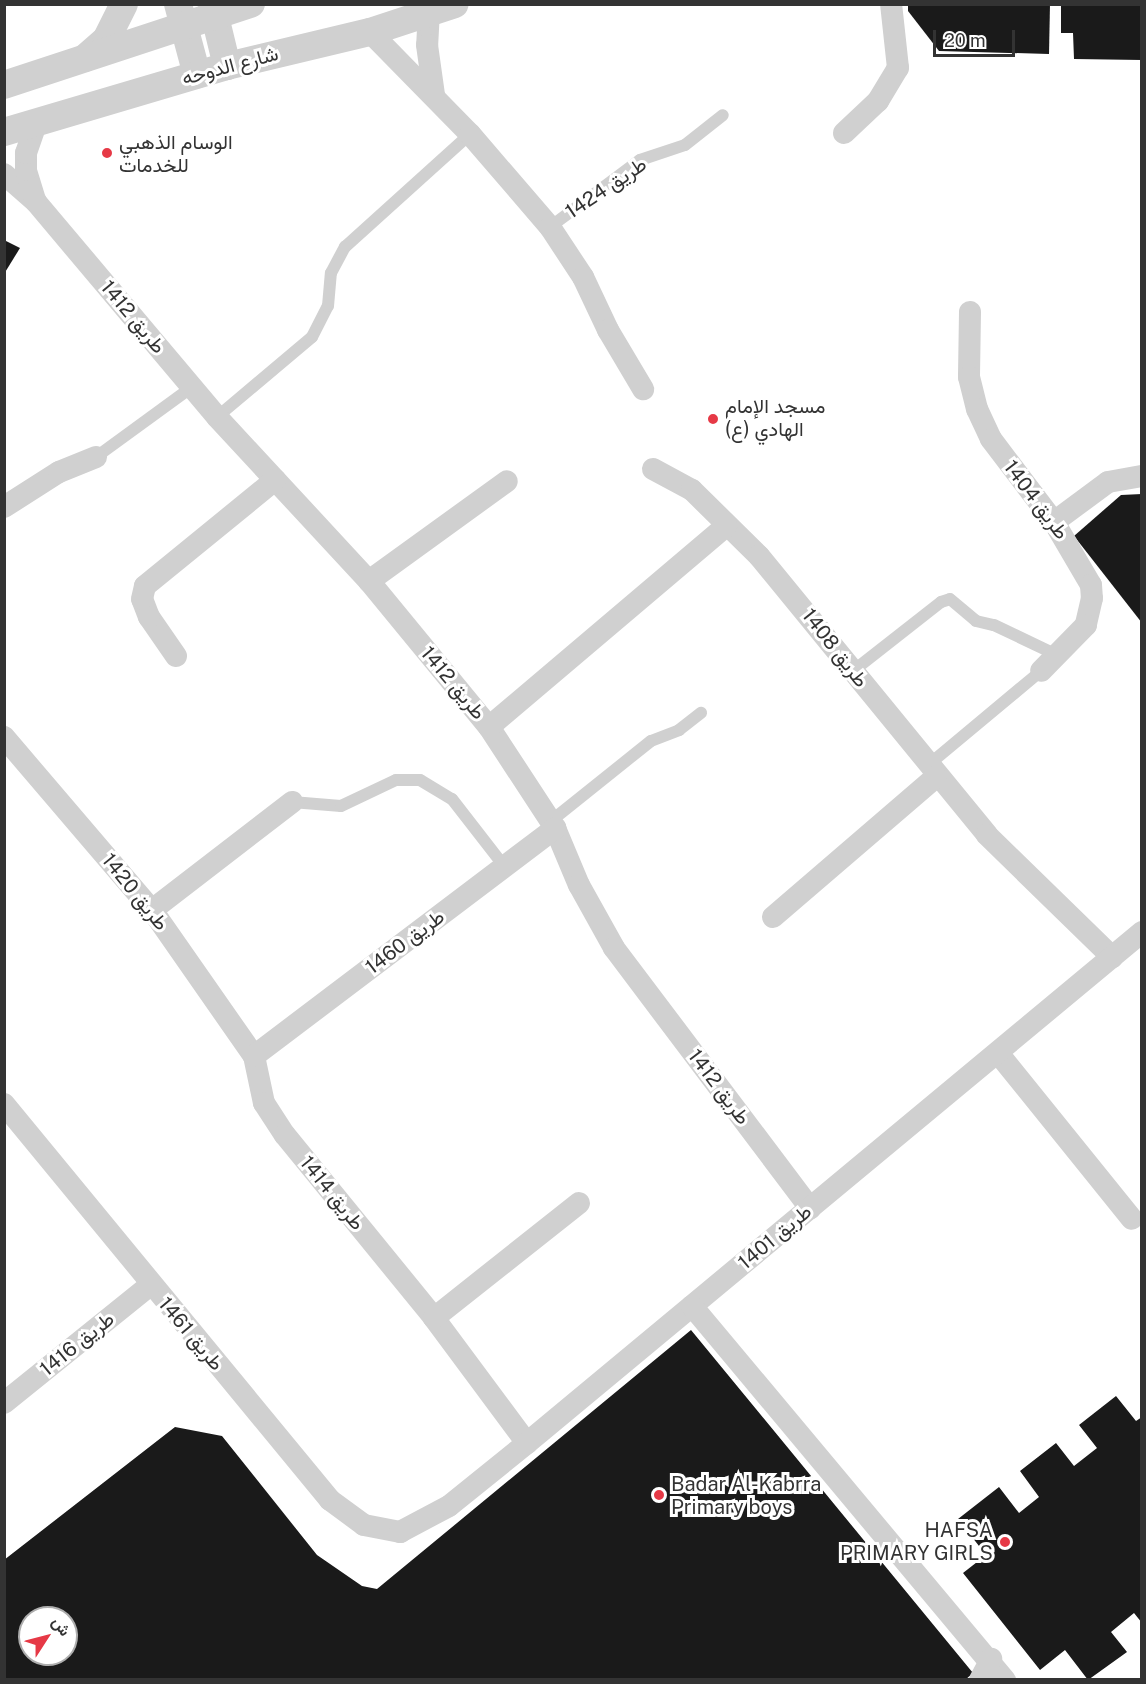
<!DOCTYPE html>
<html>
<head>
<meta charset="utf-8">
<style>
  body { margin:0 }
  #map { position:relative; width:1146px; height:1684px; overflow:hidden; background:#fff; font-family:"Public Sans",Vazirmatn,sans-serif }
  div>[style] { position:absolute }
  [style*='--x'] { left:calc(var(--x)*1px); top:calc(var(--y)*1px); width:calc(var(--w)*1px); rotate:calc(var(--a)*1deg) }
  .building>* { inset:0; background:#1a1a1a }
  .service>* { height:12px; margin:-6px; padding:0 6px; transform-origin:6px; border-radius:6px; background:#d0d0d0 }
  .minor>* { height:22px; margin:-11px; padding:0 11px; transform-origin:11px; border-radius:11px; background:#d0d0d0 }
  .tertiary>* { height:28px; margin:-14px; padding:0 14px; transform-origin:14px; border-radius:14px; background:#d0d0d0 }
  .dots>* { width:16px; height:16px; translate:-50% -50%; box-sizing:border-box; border:3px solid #fff; border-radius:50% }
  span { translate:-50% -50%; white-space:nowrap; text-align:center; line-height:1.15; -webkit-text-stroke:6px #fff; paint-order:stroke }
  .street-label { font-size:20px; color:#333 }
  .poi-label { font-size:20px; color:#333 }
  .left { translate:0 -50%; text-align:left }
  .right { translate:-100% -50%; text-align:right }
  .frame { position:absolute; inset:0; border:6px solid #333; pointer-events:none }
  .north { position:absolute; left:18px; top:1606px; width:60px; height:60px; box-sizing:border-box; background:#fff; border:2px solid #adadad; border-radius:50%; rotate:54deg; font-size:16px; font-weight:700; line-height:24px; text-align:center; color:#333 }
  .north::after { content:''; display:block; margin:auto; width:21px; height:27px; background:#e63946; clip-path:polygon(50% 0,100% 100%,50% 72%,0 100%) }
  .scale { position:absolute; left:933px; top:30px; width:82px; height:27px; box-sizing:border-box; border:3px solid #333; border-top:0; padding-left:8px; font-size:18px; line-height:21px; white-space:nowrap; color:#333; -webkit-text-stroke:4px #fff; paint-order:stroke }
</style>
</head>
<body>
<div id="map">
  <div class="building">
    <i style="clip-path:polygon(908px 4px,1050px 4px,1049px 54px,939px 51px,908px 11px)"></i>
    <i style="clip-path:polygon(1061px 4px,1142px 4px,1142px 60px,1074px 59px,1073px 33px,1061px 33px)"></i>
    <i style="clip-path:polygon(4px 240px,20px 248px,4px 274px)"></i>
    <i style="clip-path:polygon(1142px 494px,1142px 623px,1074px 536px,1121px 495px)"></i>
    <i style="clip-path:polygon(evenodd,691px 1330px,973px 1673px,965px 1680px,4px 1680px,4px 1560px,175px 1427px,222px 1436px,317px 1555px,362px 1586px,377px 1589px,691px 1330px,30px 1618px,66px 1618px,66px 1654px,30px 1654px,30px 1618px)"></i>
    <i style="clip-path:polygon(1116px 1396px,1136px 1421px,1142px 1417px,1142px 1623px,1134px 1613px,1111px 1632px,1127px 1652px,1088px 1680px,1065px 1650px,1040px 1670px,963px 1573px,986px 1555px,958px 1519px,999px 1487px,1019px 1513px,1039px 1497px,1020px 1471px,1056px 1443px,1074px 1466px,1097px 1448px,1079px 1425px)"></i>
  </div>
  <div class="service">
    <i style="--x:550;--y:227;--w:112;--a:-36.7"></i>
    <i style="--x:640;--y:160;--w:47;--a:-18.4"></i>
    <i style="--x:685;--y:145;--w:48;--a:-38.3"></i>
    <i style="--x:217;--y:417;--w:124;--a:-40.1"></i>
    <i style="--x:312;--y:337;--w:35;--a:-63"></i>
    <i style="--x:328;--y:306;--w:33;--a:-85"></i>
    <i style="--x:331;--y:273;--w:30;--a:-62"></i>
    <i style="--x:345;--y:247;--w:169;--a:-42.1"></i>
    <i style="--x:96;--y:457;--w:119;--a:-36.1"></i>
    <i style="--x:853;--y:671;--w:112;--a:-38.1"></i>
    <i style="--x:941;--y:602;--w:9;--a:-18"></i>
    <i style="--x:950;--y:599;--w:34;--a:40"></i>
    <i style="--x:976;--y:621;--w:18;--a:13"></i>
    <i style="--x:994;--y:625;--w:70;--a:25.5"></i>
    <i style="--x:927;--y:766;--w:148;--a:-39.8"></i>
    <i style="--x:292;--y:802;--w:49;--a:4.7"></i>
    <i style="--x:341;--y:806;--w:61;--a:-25.3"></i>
    <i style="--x:396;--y:780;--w:24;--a:0"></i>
    <i style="--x:420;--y:780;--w:37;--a:31"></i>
    <i style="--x:452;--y:799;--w:85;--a:52.2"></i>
    <i style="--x:551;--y:821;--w:128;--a:-38.7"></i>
    <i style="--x:651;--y:741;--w:30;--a:-21"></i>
    <i style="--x:679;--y:730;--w:28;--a:-38"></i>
  </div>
  <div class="minor">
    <i style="--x:429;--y:10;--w:35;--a:93"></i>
    <i style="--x:427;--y:45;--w:50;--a:82"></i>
    <i style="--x:370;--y:32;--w:143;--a:45.6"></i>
    <i style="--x:470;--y:134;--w:123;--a:49.3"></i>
    <i style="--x:550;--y:227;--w:60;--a:56.6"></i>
    <i style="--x:583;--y:277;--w:59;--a:64.7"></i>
    <i style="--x:608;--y:330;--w:69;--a:59.3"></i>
    <i style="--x:844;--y:133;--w:47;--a:-43.3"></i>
    <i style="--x:878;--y:101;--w:39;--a:-59"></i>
    <i style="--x:898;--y:68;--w:64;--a:-96.2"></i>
    <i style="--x:4;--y:174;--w:43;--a:41.2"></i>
    <i style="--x:36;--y:202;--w:281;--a:49.9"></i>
    <i style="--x:217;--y:417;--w:224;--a:47.2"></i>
    <i style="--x:369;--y:581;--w:189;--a:50.6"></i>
    <i style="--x:489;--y:727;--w:121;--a:56.8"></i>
    <i style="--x:555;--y:828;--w:62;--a:67.2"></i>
    <i style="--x:579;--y:885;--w:72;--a:60.9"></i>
    <i style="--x:614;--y:948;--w:326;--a:53"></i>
    <i style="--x:35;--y:200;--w:31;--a:-107"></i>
    <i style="--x:26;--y:170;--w:17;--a:-90"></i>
    <i style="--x:26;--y:153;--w:34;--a:-71"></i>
    <i style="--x:970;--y:312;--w:65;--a:90.9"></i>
    <i style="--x:969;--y:377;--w:33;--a:76"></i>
    <i style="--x:977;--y:409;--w:33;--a:65"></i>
    <i style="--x:991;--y:439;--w:104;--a:52.8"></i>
    <i style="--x:1054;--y:522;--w:73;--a:59.6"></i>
    <i style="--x:1091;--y:585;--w:13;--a:86"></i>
    <i style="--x:1092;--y:598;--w:28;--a:103"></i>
    <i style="--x:1086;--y:625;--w:64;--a:134.4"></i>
    <i style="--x:653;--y:469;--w:44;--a:28.3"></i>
    <i style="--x:692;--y:490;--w:94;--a:44.6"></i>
    <i style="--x:759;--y:556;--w:360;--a:50.7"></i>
    <i style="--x:987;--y:835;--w:175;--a:44.3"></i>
    <i style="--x:4;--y:507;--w:65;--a:-32.5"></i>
    <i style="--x:59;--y:472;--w:40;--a:-22"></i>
    <i style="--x:1054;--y:522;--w:67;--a:-36.5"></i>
    <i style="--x:1108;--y:482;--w:35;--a:-10"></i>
    <i style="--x:369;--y:581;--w:170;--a:-35.9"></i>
    <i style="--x:176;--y:656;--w:47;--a:-124.7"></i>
    <i style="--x:149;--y:617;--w:19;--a:-111"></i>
    <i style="--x:142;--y:599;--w:13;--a:-77"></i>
    <i style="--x:145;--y:586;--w:168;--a:-39.2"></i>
    <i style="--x:489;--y:727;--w:311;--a:-40.3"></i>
    <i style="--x:4;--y:737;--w:228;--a:49.5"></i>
    <i style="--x:152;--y:910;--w:178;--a:55.1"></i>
    <i style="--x:254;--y:1056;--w:48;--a:78"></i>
    <i style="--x:264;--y:1103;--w:38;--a:57"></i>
    <i style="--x:285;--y:1135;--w:236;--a:50.8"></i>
    <i style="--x:434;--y:1318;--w:156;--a:53.4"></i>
    <i style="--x:152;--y:910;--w:177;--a:-37.6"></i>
    <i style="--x:773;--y:917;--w:215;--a:-40.7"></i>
    <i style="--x:998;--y:1053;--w:213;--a:51.1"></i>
    <i style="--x:254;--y:1056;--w:378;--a:-37.1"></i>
    <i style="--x:4;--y:1104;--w:513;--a:50.54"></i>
    <i style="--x:330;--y:1500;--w:42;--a:36.3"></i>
    <i style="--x:364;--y:1525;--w:37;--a:11"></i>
    <i style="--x:400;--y:1532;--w:55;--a:-28"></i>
    <i style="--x:449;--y:1506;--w:100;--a:-38.9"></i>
    <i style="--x:527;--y:1443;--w:800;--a:-39.72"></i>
    <i style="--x:692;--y:1306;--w:488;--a:50.1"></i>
    <i style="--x:434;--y:1318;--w:185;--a:-38.4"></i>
    <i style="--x:4;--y:1403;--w:188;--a:-38.9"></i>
    <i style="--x:980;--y:1680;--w:24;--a:-62"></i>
  </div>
  <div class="tertiary">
    <i style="--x:178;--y:4;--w:73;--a:75"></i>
    <i style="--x:212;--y:4;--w:64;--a:76.4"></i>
    <i style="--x:85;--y:58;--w:28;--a:-41"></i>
    <i style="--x:106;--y:40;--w:40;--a:-63.4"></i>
    <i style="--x:4;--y:85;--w:260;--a:-18.2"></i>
    <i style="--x:4;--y:132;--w:233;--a:-16.5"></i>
    <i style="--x:227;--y:66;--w:147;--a:-13.4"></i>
    <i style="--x:370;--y:32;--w:89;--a:-18.2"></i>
  </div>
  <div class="dots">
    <i style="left:107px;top:153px;background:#e63946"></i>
    <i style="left:713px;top:419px;background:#e63946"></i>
    <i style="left:659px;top:1495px;background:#e63946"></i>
    <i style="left:1005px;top:1542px;background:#e63946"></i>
  </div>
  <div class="street-label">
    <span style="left:230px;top:66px;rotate:-15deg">شارع الدوحه</span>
    <span style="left:606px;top:188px;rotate:-34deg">طريق 1424</span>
    <span style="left:133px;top:317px;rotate:50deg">طريق 1412</span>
    <span style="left:1036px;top:500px;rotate:53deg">طريق 1404</span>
    <span style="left:835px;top:648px;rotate:52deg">طريق 1408</span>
    <span style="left:453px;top:683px;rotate:50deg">طريق 1412</span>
    <span style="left:135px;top:892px;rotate:51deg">طريق 1420</span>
    <span style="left:405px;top:942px;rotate:-37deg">طريق 1460</span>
    <span style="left:719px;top:1087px;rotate:53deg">طريق 1412</span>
    <span style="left:332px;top:1193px;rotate:51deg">طريق 1414</span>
    <span style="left:775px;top:1237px;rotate:-40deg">طريق 1401</span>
    <span style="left:191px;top:1334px;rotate:50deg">طريق 1461</span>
    <span style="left:77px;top:1344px;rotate:-39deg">طريق 1416</span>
  </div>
  <div class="poi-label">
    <span class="left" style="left:119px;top:154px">الوسام الذهبي<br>للخدمات</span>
    <span class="left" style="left:725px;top:418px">مسجد الإمام<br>الهادي (ع)</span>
    <span class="left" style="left:671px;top:1496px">Badar Al-Kabrra<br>Primary boys</span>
    <span class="right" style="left:993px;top:1542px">HAFSA<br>PRIMARY GIRLS</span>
  </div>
  <div class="frame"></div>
  <div class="north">ش</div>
  <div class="scale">20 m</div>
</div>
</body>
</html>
